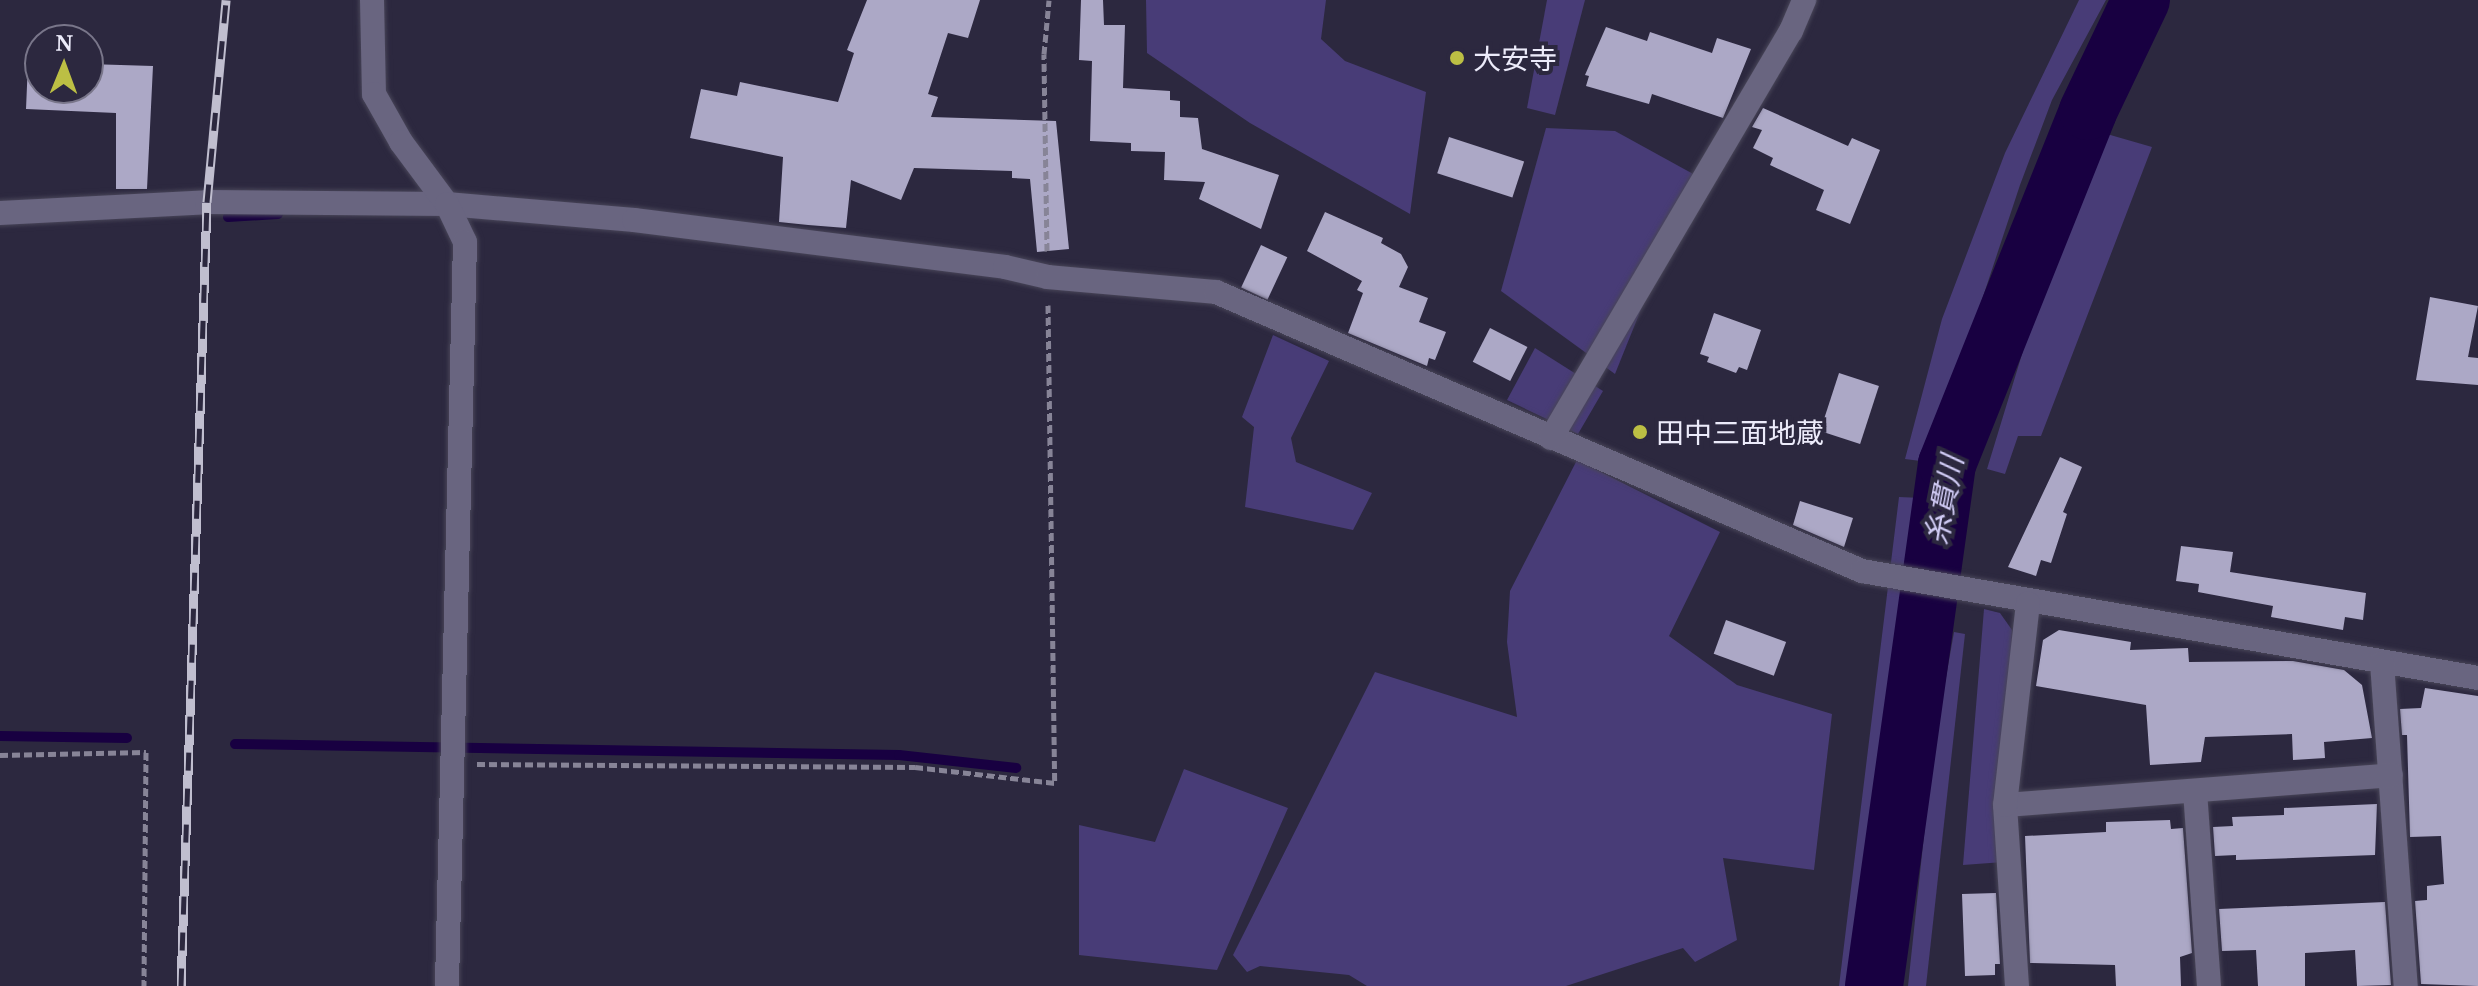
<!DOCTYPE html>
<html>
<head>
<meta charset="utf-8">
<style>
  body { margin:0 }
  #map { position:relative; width:2478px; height:986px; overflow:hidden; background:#2c283f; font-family:"Noto Serif","Noto Sans JP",serif }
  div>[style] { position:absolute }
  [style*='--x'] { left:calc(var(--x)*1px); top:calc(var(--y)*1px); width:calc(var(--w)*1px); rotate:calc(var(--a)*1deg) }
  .green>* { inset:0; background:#483c77 }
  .stream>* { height:10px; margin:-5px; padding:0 5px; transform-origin:5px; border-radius:5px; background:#180041 }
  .river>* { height:58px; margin:-29px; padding:0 29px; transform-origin:29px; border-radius:29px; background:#180041 }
  .building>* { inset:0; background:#aca8c6; transform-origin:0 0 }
  .path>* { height:5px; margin-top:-2.5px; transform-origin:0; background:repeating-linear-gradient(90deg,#878497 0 8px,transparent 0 12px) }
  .roads { filter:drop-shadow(0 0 2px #484558) drop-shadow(0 0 2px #484558) }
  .street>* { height:24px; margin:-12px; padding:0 12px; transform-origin:12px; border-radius:12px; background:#696580 }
  .secondary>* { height:24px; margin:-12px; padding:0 12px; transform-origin:12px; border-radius:12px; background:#696580 }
  .rail>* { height:9px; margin-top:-4.5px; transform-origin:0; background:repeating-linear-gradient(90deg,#2c283f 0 18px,#c0becf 0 36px); box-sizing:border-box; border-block:2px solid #c0becf }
  .dots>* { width:22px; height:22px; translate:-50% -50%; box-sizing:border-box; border:4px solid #2c283f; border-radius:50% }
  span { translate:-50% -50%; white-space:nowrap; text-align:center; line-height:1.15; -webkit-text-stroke:8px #2c283f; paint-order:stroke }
  .poi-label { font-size:28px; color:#ecebfa }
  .left { translate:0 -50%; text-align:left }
  .water-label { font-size:30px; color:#d0cbf5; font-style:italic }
  .north { position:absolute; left:24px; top:24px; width:80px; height:80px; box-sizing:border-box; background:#2c283f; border:2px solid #79768a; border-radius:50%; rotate:1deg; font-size:22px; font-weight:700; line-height:32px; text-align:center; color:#ecebfa }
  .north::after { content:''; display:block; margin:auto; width:28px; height:36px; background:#bcbf44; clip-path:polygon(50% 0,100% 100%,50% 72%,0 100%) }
</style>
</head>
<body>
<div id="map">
  <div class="green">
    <i style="clip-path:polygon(1146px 0,1326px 0,1321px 39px,1345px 61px,1426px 92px,1410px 214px,1250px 123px,1147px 53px)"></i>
    <i style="clip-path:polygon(1547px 0,1585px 0,1555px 115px,1527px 108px)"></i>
    <i style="clip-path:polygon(2079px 0,2106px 0,2052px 100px,2020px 185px,1961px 363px,1936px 463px,1905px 459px,1942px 319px,2005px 153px)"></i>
    <i style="clip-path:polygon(1546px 128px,1615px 131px,1695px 175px,1615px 374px,1501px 291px)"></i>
    <i style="clip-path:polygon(2100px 132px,2152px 147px,2041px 436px,2018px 436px,2005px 474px,1987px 469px,2062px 223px)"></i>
    <i style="clip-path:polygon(1273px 335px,1329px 361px,1291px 438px,1296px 462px,1372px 493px,1353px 530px,1245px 507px,1254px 427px,1242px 417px)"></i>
    <i style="clip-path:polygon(1535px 348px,1603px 391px,1578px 434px,1507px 400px)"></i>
    <i style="clip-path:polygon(1577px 460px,1720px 532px,1669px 636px,1737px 685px,1832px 714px,1814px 870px,1723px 858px,1737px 940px,1695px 962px,1683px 948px,1566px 986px,1367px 986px,1349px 975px,1260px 966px,1247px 972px,1233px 955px,1375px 672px,1517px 717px,1507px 642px,1510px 591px)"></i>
    <i style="clip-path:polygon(1899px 497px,1922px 498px,1866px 878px,1858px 986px,1839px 986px)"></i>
    <i style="clip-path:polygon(1984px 609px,2000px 613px,2012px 630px,2005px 805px,2017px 861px,1963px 865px)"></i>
    <i style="clip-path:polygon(1954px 632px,1965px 634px,1926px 986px,1908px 986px,1933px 751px)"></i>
    <i style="clip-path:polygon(1184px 769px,1288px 808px,1217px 970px,1079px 955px,1079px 825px,1155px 842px)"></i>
  </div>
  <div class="stream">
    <i style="--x:228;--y:217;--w:50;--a:-3.4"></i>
    <i style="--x:0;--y:736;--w:127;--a:0.9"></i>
    <i style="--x:235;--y:744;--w:664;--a:0.95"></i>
    <i style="--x:899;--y:755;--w:118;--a:6.3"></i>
  </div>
  <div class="river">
    <i style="--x:1874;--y:986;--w:527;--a:-82.04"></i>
    <i style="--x:1947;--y:464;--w:380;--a:-68.2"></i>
    <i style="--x:2088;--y:111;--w:123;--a:-64.5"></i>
  </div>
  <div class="building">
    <i style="clip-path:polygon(867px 0,980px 0,968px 38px,948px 33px,928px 94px,938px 97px,931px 117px,1056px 121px,1069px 249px,1037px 252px,1030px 179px,1012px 178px,1012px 171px,914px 168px,901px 200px,851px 180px,846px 228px,808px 225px,779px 222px,783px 157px,690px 138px,701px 89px,737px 96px,740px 82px,838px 102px,854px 53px,847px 50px)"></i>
    <i style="clip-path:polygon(1081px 0,1103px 0,1104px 25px,1125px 25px,1123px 88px,1170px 91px,1170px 100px,1180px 101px,1180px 117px,1198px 118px,1202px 149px,1279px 175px,1261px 229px,1199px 199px,1205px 182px,1164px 180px,1165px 152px,1131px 151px,1131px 143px,1090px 141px,1092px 61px,1079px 60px)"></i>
    <i style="clip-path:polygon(1606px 27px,1647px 41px,1650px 32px,1712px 53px,1717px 38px,1751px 49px,1723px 118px,1652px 94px,1649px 104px,1586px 86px,1589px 76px,1585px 75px)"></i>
    <i style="clip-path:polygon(28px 62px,40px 63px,40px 88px,88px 88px,88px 64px,153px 66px,147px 189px,116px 189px,116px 113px,26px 109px)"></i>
    <i style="clip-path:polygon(1763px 108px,1848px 146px,1852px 138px,1880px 150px,1850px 224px,1816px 210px,1824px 190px,1770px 165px,1773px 158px,1753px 148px,1762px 130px,1752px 127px)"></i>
    <i style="left:1449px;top:137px;width:79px;height:38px;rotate:18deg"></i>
    <i style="clip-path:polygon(1325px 212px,1383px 238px,1381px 243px,1401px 254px,1408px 267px,1399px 287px,1428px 298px,1419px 322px,1446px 332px,1435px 360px,1429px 358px,1427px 366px,1348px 333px,1363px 293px,1357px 290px,1362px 281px,1307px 251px)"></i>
    <i style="left:1261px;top:245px;width:29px;height:47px;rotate:25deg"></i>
    <i style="clip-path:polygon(2430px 297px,2478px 306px,2468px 357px,2478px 358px,2478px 385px,2416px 380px)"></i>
    <i style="clip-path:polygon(1714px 313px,1761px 330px,1747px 370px,1739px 367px,1736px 373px,1707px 362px,1709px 357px,1700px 354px)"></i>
    <i style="left:1490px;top:328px;width:42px;height:38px;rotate:27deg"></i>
    <i style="left:1839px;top:373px;width:42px;height:61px;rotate:18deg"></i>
    <i style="clip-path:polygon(2060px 457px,2082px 467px,2063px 512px,2067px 514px,2051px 563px,2041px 560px,2036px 576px,2008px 567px)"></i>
    <i style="clip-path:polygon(1800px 501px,1853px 518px,1844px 547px,1793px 525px)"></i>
    <i style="clip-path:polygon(2181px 546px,2233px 552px,2230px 572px,2366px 593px,2363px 620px,2345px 617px,2343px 630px,2271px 617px,2273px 606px,2198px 592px,2199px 584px,2176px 581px)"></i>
    <i style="left:1726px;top:620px;width:64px;height:36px;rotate:20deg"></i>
    <i style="clip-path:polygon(2059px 630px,2131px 642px,2130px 650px,2188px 648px,2189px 662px,2293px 661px,2344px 670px,2362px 685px,2372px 738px,2324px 742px,2325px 758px,2293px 760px,2292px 734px,2205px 737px,2201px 762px,2150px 765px,2146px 705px,2036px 686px,2043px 640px)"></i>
    <i style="clip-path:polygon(2425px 688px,2478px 696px,2478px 986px,2421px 984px,2415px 901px,2427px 900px,2427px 886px,2444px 884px,2441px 836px,2410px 837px,2407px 735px,2402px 735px,2400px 709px,2421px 708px)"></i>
    <i style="clip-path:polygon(2377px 804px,2375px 855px,2236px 860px,2236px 855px,2215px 856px,2213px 827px,2233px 826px,2232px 817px,2284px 815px,2284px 808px)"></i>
    <i style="clip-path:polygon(2170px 820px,2171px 829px,2183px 828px,2192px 953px,2180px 957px,2181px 986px,2116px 986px,2115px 965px,2030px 963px,2025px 836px,2106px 832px,2106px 822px)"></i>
    <i style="clip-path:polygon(1996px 893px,2000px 964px,1995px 964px,1995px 975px,1965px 976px,1962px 894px)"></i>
    <i style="clip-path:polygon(2385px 902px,2391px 985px,2357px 986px,2355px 950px,2305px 953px,2305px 986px,2258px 986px,2256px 950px,2222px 951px,2219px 909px)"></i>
  </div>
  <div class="path">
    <i style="--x:1047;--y:251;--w:197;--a:-90.9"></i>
    <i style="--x:1044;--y:54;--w:54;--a:-84.7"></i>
    <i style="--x:1048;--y:305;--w:478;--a:89.2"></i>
    <i style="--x:0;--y:755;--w:146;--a:-1.2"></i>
    <i style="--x:146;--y:752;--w:234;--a:90.5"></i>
    <i style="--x:477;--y:764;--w:438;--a:0.4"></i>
    <i style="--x:915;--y:767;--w:141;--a:6.5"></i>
  </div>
  <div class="roads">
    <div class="street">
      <i style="--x:0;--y:213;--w:207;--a:-3"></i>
      <i style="--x:207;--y:202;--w:240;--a:0.5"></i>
      <i style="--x:447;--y:204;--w:188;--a:4.9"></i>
      <i style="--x:634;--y:220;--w:374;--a:7.2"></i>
      <i style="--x:1005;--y:267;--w:44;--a:13.1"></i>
      <i style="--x:1048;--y:277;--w:169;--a:5.1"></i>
      <i style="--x:1216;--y:292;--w:704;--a:23.36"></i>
      <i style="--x:1862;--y:571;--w:625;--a:9.85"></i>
      <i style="--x:1551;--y:438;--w:472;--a:-59.5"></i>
      <i style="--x:1791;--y:31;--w:34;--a:-67"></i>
      <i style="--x:2382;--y:663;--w:324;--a:85.8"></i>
      <i style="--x:2195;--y:791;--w:196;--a:85.9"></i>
      <i style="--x:2005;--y:805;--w:387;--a:-4.4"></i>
      <i style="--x:2017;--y:986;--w:181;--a:-93.8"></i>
      <i style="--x:2005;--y:805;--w:203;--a:-83.5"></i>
    </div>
    <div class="secondary">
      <i style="--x:372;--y:0;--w:94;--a:88.8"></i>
      <i style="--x:374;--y:94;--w:55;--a:60.6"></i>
      <i style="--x:401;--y:142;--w:77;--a:53.4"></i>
      <i style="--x:447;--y:204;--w:42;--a:64.7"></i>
      <i style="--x:465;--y:242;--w:744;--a:91.39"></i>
    </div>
  </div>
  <div class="rail">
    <i style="--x:181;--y:986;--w:784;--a:-88.1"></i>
    <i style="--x:207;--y:202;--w:203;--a:-84.6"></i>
  </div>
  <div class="dots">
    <i style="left:1457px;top:58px;background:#bcbf44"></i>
    <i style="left:1640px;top:432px;background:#bcbf44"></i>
  </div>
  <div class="poi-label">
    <span class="left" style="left:1473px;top:58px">大安寺</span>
    <span class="left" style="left:1656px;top:432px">田中三面地蔵</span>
  </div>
  <div class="water-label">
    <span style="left:1944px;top:500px;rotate:-79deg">糸貫川</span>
  </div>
  <div class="north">N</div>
</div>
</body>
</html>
